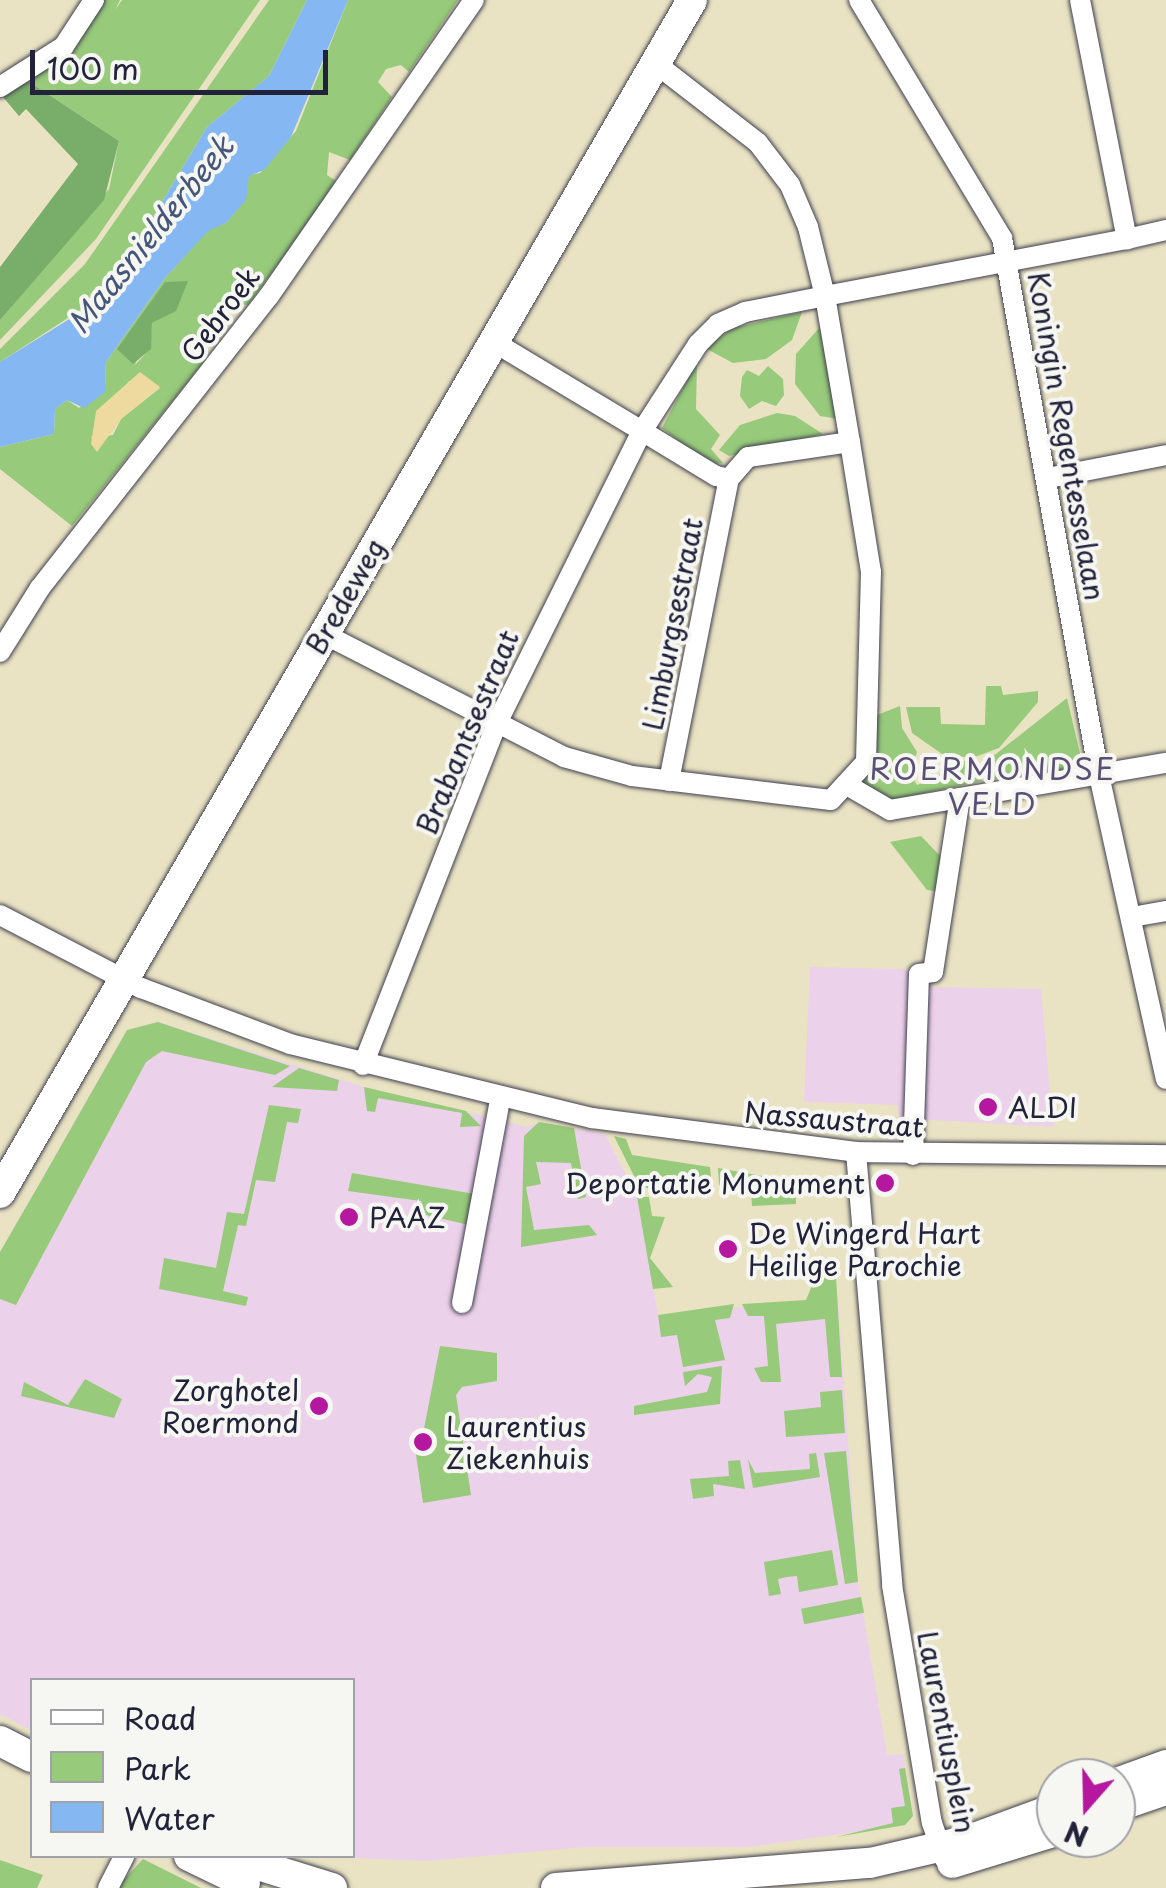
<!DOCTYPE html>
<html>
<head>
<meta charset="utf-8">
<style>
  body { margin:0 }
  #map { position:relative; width:1166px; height:1888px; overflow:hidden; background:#e9e3c3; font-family:"Playpen Sans",sans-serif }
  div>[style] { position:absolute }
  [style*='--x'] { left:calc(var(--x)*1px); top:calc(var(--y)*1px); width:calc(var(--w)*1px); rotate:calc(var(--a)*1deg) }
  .built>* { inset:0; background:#ecd1ea }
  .green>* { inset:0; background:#97ca7a; transform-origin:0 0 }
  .forest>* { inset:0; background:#79ae6a }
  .sand>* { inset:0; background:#eeda9e }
  .water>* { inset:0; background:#85b8f2 }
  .roads { filter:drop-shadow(0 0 2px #403f4f) drop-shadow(0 0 2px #403f4f) }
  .street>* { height:20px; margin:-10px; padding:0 10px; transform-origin:10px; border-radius:10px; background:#fff }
  .secondary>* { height:30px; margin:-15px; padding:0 15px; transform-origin:15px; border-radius:15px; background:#fff }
  .dots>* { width:28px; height:28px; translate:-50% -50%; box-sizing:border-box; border:5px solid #f6f6f2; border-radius:50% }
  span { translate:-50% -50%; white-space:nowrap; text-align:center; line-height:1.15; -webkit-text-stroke:8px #f6f6f2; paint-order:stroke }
  .street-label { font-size:28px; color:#22223b }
  .poi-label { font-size:28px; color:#22223b }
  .left { translate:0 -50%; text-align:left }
  .right { translate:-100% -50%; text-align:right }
  .water-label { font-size:30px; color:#45567b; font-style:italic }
  .neighbourhood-label { font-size:30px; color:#5a5076; letter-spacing:2.5px }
  .legend { position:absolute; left:30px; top:1678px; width:325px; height:180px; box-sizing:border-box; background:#f6f6f2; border:2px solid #a1a1a9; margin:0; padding:12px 18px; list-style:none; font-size:30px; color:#22223b }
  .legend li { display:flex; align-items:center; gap:20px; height:50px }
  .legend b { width:50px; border:2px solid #a1a1a9 }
  .north { position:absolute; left:1036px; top:1758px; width:100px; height:100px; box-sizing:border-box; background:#f6f6f2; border:2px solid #a1a1a9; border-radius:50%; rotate:200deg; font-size:28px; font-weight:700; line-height:40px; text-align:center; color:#22223b }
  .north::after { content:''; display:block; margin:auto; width:35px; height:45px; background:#b5179e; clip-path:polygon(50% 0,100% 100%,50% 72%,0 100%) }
  .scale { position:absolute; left:30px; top:50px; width:298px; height:45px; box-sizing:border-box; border:5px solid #22223b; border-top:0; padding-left:12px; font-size:30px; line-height:35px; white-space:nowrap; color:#22223b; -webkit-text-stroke:8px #f6f6f2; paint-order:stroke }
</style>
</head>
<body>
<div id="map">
  <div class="built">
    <i style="clip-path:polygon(810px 967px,904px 969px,934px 987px,1041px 989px,1053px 1127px,899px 1118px,898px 1105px,804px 1102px)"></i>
    <i style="clip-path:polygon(158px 1022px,364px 1087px,527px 1127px,539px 1122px,605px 1134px,637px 1197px,658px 1315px,838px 1298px,858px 1582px,887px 1755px,903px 1754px,913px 1816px,905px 1825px,748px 1847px,587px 1847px,428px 1861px,352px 1858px,332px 1856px,352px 1856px,352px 1680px,32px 1680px,32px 1731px,0 1714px,0 1252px,127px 1030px)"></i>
  </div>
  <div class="green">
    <i style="clip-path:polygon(104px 0,120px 0,115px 10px,122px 0,260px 0,96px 239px,0 340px,0 320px,109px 189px,119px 141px,28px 81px,56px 60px)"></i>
    <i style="clip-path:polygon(269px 0,307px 0,269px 76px,207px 127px,108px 292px,0 362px,0 349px,85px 264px)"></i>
    <i style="clip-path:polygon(evenodd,348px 0,458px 0,409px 72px,401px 65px,386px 69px,378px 82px,392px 97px,350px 160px,329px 152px,327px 175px,336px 181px,290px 248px,248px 305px,225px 302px,197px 335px,206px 359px,72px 526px,0 469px,0 447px,54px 434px,55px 409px,67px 400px,79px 408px,105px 386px,106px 362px,165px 278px,208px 230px,226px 223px,245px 200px,249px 175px,260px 173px,296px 131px,348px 0,165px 282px,176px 310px,152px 323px,150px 349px,135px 365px,165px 282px,348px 0,129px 381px,160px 388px,121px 419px,113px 435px,91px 438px,129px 381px)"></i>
    <i style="clip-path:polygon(802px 312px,792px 340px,766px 359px,733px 363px,705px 348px,733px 328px)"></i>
    <i style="clip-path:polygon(821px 326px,839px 419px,820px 416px,795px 384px,796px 354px)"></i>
    <i style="clip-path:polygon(697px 361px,696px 409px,720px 435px,711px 449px,723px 463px,709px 464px,662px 428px)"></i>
    <i style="clip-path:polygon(768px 366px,783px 379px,784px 395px,776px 406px,762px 401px,749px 409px,740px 396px,742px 377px,747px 370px,759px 376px)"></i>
    <i style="clip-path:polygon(777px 413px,795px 416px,823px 434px,729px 456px,719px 450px,740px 425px)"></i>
    <i style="clip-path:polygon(986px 686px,1001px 686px,1003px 695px,1038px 691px,1038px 702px,999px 748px,972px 758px,942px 754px,912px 733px,906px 707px,940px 707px,941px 724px,985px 725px)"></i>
    <i style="clip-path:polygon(1067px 698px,1083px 766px,1052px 776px,1050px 771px,990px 780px,987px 761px)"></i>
    <i style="clip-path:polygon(900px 706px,902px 728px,917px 752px,910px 774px,917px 785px,938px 777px,947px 759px,979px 763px,982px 781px,886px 801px,861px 783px,876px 759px,877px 715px)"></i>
    <i style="clip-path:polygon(921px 836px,946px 862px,941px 892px,927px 890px,890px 842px)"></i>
    <i style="clip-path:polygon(158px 1022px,290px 1066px,275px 1075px,162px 1051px,146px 1062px,16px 1305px,0 1299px,0 1252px,41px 1181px,127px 1030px)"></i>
    <i style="clip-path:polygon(299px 1068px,339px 1080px,337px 1091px,272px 1087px)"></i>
    <i style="clip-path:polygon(364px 1087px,466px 1111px,481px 1126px,460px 1127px,462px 1113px,378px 1098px,375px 1112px,367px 1111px)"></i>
    <i style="clip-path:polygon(269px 1105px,301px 1109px,298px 1123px,287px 1122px,275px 1182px,256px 1180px,246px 1226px,238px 1225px,223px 1291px,248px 1297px,246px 1306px,159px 1289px,164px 1258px,216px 1268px,227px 1212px,244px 1214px)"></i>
    <i style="clip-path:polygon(539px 1122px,574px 1128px,586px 1197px,578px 1199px,571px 1163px,536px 1162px,541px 1184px,526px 1187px,534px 1230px,589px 1225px,597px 1235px,521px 1247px,524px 1136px)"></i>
    <i style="clip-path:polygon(614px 1136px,626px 1139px,632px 1155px,710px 1167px,712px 1187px,640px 1188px)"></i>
    <i style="clip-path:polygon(718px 1168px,795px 1182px,796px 1204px,752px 1206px,751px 1190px,719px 1185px)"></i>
    <i style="clip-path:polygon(352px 1173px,475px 1194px,469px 1225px,426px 1215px,421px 1201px,348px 1191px)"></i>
    <i style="clip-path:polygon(637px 1197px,649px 1197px,652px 1216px,665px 1217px,650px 1258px,673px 1287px,653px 1289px)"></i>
    <i style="clip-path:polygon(835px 1260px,842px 1377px,830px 1377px,825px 1319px,776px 1324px,781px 1382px,761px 1382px,754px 1368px,768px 1366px,764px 1316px,748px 1316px,742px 1304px,806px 1300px,822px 1262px)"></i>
    <i style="clip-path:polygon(734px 1304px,730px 1318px,715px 1320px,725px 1360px,683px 1367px,677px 1335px,661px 1337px,658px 1315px)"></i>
    <i style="clip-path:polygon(440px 1346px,497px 1353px,497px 1381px,462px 1387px,456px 1395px,471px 1495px,423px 1503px,414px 1441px,415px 1432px,423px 1434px)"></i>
    <i style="clip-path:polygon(722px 1366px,720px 1404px,634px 1415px,634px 1406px,707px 1392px,712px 1377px,698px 1374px,685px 1386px,683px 1372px)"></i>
    <i style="clip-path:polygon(85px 1379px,122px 1399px,114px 1418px,21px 1396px,24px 1382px,68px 1405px)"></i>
    <i style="clip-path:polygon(842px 1390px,845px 1433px,786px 1437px,784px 1411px,821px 1407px,820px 1392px)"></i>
    <i style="clip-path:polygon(846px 1451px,858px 1582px,845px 1584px,824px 1453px)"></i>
    <i style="clip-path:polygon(816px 1453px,820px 1477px,753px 1488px,748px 1459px,755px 1473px,810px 1469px,809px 1454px)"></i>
    <i style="clip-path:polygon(740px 1460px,745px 1489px,713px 1484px,714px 1496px,693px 1499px,690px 1479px,729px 1476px,728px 1461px)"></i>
    <i style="clip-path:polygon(832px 1550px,838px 1585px,799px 1592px,797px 1576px,787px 1577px,778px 1579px,781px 1594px,769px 1596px,764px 1562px)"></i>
    <i style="left:861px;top:1597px;width:16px;height:61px;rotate:79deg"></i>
    <i style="clip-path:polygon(905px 1768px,913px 1816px,905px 1825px,836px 1837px,893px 1823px,891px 1808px,905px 1806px,899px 1769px)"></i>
    <i style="clip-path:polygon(143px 1859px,201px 1888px,116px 1888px)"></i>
    <i style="clip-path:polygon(0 1860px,43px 1875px,37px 1888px,0 1888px)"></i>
  </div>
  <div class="forest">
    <i style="clip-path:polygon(28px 81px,119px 141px,104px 200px,0 320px,0 267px,78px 164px,26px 109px,19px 116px,3px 97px)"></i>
    <i style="clip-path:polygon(188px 281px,176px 311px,152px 323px,151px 349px,133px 364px,117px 349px,165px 282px)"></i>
  </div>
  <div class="sand">
    <i style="clip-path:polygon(140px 372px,160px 387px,121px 419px,97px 452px,91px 444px,96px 411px)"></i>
  </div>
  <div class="water">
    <i style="clip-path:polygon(307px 0,348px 0,291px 137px,264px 170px,249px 176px,246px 200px,226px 223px,208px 231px,165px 278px,106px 362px,105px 392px,84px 408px,67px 400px,55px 409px,54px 434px,0 447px,0 362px,105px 297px,207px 127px,269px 76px)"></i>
  </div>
  <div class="roads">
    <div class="street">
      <i style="--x:859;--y:0;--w:278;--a:59"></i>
      <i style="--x:1002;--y:238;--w:546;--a:79.76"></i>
      <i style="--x:1099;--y:775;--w:311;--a:77.6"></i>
      <i style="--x:1080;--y:0;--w:244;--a:78.9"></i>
      <i style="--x:655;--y:63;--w:130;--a:37.8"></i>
      <i style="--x:758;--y:143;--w:53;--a:52.7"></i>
      <i style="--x:790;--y:185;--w:46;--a:66.8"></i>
      <i style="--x:808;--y:227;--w:71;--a:76.2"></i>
      <i style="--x:825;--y:296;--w:148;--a:80.3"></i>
      <i style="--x:850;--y:442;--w:103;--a:171.6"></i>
      <i style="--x:748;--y:457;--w:29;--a:131"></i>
      <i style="--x:729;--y:479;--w:13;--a:-167"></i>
      <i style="--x:716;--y:476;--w:87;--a:-148.7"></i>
      <i style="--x:642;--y:431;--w:103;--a:-57.2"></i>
      <i style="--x:698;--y:344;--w:28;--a:-45"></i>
      <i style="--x:718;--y:324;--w:30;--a:-24"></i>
      <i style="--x:745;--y:312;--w:82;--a:-11.3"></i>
      <i style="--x:825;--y:296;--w:307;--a:-10.7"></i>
      <i style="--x:1127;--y:239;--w:40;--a:-13"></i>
      <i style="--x:0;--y:87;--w:76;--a:-32.6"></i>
      <i style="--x:64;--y:46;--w:55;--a:-56.9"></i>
      <i style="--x:1048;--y:478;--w:120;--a:-11"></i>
      <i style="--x:324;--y:634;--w:270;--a:27.1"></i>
      <i style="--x:564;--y:757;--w:71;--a:15.6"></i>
      <i style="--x:632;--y:776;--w:200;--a:6.9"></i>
      <i style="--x:831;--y:800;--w:52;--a:-47.4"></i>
      <i style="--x:866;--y:762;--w:190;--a:-88.5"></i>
      <i style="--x:871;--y:572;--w:132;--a:-99.2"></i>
      <i style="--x:0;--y:652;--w:75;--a:-58"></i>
      <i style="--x:40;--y:588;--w:371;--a:-51.9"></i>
      <i style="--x:269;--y:296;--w:360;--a:-55.3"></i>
      <i style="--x:669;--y:781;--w:308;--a:-78.8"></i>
      <i style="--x:847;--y:785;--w:50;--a:30.2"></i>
      <i style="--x:890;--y:810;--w:280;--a:-9.7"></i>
      <i style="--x:0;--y:915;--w:159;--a:27.4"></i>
      <i style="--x:141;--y:988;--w:159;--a:20.6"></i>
      <i style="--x:290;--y:1044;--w:311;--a:13.8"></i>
      <i style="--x:592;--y:1118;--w:266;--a:7.3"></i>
      <i style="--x:856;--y:1152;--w:310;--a:0.6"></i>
      <i style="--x:1132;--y:917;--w:35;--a:-10"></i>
      <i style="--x:363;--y:1065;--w:365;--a:-68.6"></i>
      <i style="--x:496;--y:725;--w:328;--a:-63.6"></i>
      <i style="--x:642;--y:431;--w:173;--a:-149"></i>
      <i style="--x:856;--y:1152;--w:434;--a:85.2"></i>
      <i style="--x:892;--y:1585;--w:241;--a:80.5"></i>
      <i style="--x:932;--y:1823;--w:37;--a:71"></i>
      <i style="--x:913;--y:1155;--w:181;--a:-88.1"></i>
      <i style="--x:919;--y:974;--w:14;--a:-8"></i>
      <i style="--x:933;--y:972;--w:176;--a:-81.2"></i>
      <i style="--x:462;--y:1303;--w:208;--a:-79.4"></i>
      <i style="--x:108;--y:1888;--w:36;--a:-63"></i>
    </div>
    <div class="secondary">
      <i style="--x:0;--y:1193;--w:1379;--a:-59.88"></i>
      <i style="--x:0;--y:1741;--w:36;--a:27"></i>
      <i style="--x:1116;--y:1783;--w:53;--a:-19.8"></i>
      <i style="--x:1116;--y:1807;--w:53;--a:-18.8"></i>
      <i style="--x:189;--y:1856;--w:62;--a:25.7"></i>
      <i style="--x:229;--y:1856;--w:108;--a:17.3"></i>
      <i style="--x:952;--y:1863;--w:109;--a:-17.1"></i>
      <i style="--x:556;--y:1888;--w:315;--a:-4.6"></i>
      <i style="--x:870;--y:1863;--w:102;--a:-13.1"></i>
      <i style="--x:969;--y:1840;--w:93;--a:-20.2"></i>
    </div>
  </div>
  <div class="dots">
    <i style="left:988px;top:1107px;background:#b5179e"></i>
    <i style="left:885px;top:1183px;background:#b5179e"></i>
    <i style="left:349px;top:1217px;background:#b5179e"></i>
    <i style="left:728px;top:1249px;background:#b5179e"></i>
    <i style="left:319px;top:1406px;background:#b5179e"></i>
    <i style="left:423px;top:1442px;background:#b5179e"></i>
  </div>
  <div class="street-label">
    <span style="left:220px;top:314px;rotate:-53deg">Gebroek</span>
    <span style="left:1067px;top:436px;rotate:80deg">Koningin Regentesselaan</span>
    <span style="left:345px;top:596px;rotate:-60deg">Bredeweg</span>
    <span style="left:672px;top:624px;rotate:-79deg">Limburgsestraat</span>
    <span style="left:467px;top:732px;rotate:-67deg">Brabantsestraat</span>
    <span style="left:834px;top:1119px;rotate:5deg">Nassaustraat</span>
    <span style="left:947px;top:1732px;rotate:79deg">Laurentiusplein</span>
  </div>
  <div class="poi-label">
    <span class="left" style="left:1008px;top:1107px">ALDI</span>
    <span class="right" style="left:865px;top:1183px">Deportatie Monument</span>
    <span class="left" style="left:369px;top:1217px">PAAZ</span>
    <span class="left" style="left:748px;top:1249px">De Wingerd Hart<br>Heilige Parochie</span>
    <span class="right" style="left:299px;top:1406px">Zorghotel<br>Roermond</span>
    <span class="left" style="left:446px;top:1442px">Laurentius<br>Ziekenhuis</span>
  </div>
  <div class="water-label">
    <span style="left:150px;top:234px;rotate:-51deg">Maasnielderbeek</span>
  </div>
  <div class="neighbourhood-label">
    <span style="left:993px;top:785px">ROERMONDSE<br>VELD</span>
  </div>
  <ul class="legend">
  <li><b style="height:12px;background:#fff"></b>Road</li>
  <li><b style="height:28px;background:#97ca7a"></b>Park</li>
  <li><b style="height:28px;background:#85b8f2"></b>Water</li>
  </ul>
  <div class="north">N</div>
  <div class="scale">100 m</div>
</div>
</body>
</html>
